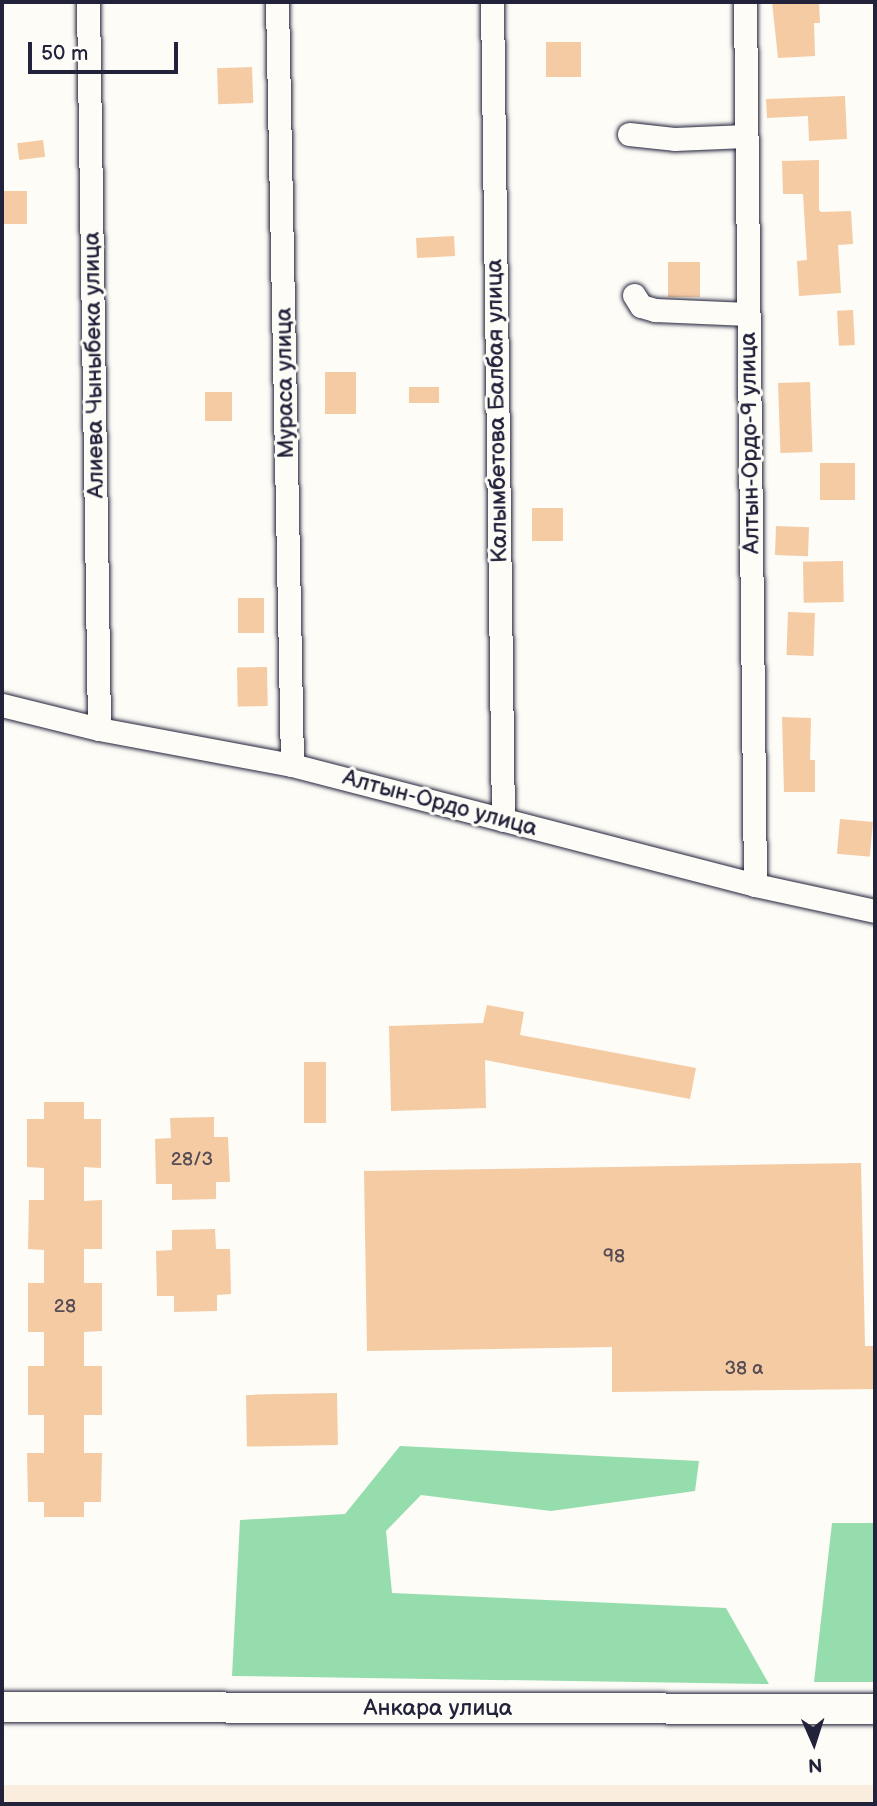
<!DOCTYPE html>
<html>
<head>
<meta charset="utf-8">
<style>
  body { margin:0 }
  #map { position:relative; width:877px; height:1806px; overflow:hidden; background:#fdfcf7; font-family:"Balsamiq Sans",sans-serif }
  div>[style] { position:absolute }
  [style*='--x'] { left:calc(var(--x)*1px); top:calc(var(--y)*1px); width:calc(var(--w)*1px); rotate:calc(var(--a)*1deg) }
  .built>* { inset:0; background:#faedde; transform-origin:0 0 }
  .green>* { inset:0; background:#95ddac }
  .building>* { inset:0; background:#f4cba3; transform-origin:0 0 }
  .roads { filter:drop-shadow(0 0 2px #22223b) drop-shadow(0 0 2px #22223b) }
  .minor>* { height:23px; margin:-11.5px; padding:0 11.5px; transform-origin:11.5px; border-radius:11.5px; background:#fdfcf7 }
  .major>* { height:30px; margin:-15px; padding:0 15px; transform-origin:15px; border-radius:15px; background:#fdfcf7 }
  span { translate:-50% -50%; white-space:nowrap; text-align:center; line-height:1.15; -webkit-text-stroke:6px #fdfcf7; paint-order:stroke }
  .number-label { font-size:19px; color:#564c55 }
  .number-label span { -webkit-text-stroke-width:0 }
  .street-label { font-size:23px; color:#22223b }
  .frame { position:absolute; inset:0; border:4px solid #22223b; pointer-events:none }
  .north { position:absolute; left:779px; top:1708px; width:70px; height:70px; -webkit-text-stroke:5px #fdfcf7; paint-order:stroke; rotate:177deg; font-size:19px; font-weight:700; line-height:28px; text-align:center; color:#22223b }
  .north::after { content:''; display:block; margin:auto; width:24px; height:32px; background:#22223b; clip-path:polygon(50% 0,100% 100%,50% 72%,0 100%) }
  .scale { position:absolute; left:28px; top:42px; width:150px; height:32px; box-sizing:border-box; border:4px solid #22223b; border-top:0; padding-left:9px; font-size:21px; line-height:24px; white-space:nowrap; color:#22223b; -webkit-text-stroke:5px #fdfcf7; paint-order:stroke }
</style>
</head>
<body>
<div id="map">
  <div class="built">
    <i style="left:2px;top:1785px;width:873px;height:19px"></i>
  </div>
  <div class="green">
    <i style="clip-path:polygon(400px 1446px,699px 1461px,695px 1491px,551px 1511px,421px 1495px,386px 1531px,392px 1593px,726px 1608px,769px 1684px,232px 1676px,240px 1520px,345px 1514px)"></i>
    <i style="clip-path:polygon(832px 1523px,875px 1523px,875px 1682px,814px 1682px)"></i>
  </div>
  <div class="building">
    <i style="clip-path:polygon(772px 2px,819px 2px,820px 23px,814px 23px,815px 56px,778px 58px)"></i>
    <i style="left:581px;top:42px;width:35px;height:35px;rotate:90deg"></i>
    <i style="left:252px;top:67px;width:36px;height:35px;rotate:88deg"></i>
    <i style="clip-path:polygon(845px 96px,847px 139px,809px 141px,808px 116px,767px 118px,766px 99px)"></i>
    <i style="left:43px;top:140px;width:17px;height:26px;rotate:83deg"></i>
    <i style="clip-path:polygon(819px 160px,819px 210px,821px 212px,851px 211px,853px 244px,838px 245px,841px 293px,799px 296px,797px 261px,807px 260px,803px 194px,783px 194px,782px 161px)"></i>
    <i style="left:2px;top:191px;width:25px;height:33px"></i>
    <i style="left:454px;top:236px;width:20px;height:38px;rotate:87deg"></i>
    <i style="left:668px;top:262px;width:32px;height:35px"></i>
    <i style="left:853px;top:310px;width:35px;height:16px;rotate:87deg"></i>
    <i style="left:356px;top:372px;width:42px;height:31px;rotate:90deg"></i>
    <i style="left:810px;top:382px;width:70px;height:32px;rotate:88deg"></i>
    <i style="left:439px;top:387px;width:16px;height:30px;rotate:90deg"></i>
    <i style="left:232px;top:392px;width:29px;height:27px;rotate:90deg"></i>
    <i style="left:820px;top:463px;width:35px;height:37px"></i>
    <i style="left:532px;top:508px;width:31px;height:33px"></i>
    <i style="left:776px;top:526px;width:33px;height:29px;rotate:2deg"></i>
    <i style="left:843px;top:561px;width:41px;height:40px;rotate:89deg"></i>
    <i style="left:238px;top:598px;width:26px;height:35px"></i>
    <i style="left:788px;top:612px;width:27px;height:43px;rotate:2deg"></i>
    <i style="left:267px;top:667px;width:39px;height:30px;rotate:89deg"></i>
    <i style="clip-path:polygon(782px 717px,811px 718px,810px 760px,815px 760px,815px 792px,784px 792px)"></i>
    <i style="left:840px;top:819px;width:33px;height:35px;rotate:5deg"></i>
    <i style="clip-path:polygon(487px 1005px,524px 1012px,520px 1035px,696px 1068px,690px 1099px,485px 1060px,486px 1108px,391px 1111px,389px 1026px,483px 1023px)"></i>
    <i style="left:304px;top:1062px;width:22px;height:61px"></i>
    <i style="clip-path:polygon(44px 1102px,84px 1102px,84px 1119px,101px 1119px,101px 1168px,84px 1167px,84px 1201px,102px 1200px,102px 1249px,84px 1249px,84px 1283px,102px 1283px,102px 1331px,84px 1332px,84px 1366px,102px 1366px,102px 1415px,84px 1415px,84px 1453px,102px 1453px,101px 1502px,84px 1502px,84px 1517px,44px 1517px,44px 1502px,28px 1502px,27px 1453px,44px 1453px,44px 1415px,28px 1415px,28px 1366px,44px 1366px,44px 1332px,28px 1332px,28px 1283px,44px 1283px,44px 1250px,28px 1249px,29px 1200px,44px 1200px,44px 1168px,27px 1167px,27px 1119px,44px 1119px)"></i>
    <i style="clip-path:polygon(214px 1117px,214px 1137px,228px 1137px,230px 1182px,216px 1182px,216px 1199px,172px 1200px,172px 1184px,156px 1184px,155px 1139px,171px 1138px,170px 1118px)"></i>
    <i style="clip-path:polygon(861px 1163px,865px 1346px,875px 1346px,875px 1389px,612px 1392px,612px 1347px,367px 1351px,364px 1171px)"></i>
    <i style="clip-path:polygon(215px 1229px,216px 1249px,230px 1249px,231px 1294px,217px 1295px,217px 1311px,174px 1312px,174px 1296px,157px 1296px,156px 1251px,172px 1250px,172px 1230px)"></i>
    <i style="left:337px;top:1393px;width:52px;height:91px;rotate:89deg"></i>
  </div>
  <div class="roads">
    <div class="minor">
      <i style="--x:88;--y:2;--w:727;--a:89.13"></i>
      <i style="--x:277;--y:2;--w:763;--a:88.87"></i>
      <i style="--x:492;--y:2;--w:818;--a:89.23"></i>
      <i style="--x:745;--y:2;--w:883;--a:89.35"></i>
      <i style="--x:629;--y:134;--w:45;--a:6.3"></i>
      <i style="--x:674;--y:139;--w:72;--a:-2.4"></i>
      <i style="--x:634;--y:295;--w:13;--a:58"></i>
      <i style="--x:641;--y:306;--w:15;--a:16"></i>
      <i style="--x:655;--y:310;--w:93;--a:2.5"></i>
      <i style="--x:2;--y:705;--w:100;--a:13.9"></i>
      <i style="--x:99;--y:729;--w:196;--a:10.6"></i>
      <i style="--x:292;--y:765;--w:478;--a:14.5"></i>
      <i style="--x:755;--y:885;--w:123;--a:12.2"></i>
    </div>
    <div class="major">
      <i style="--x:2;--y:1707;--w:873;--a:0.13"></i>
    </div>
  </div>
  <div class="number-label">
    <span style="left:192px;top:1160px">28/3</span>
    <span style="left:614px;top:1257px">98</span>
    <span style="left:65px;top:1307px">28</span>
    <span style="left:744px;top:1369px">38 а</span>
  </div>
  <div class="street-label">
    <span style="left:94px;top:365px;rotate:-91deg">Алиева Чыныбека улица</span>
    <span style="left:285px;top:383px;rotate:-91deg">Мураса улица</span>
    <span style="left:497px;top:411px;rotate:-91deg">Калымбетова Балбая улица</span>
    <span style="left:750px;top:443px;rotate:-91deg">Алтын-Ордо-9 улица</span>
    <span style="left:440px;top:803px;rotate:15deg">Алтын-Ордо улица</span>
    <span style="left:438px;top:1708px">Анкара улица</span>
  </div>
  <div class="frame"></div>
  <div class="north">N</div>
  <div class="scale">50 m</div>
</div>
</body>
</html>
